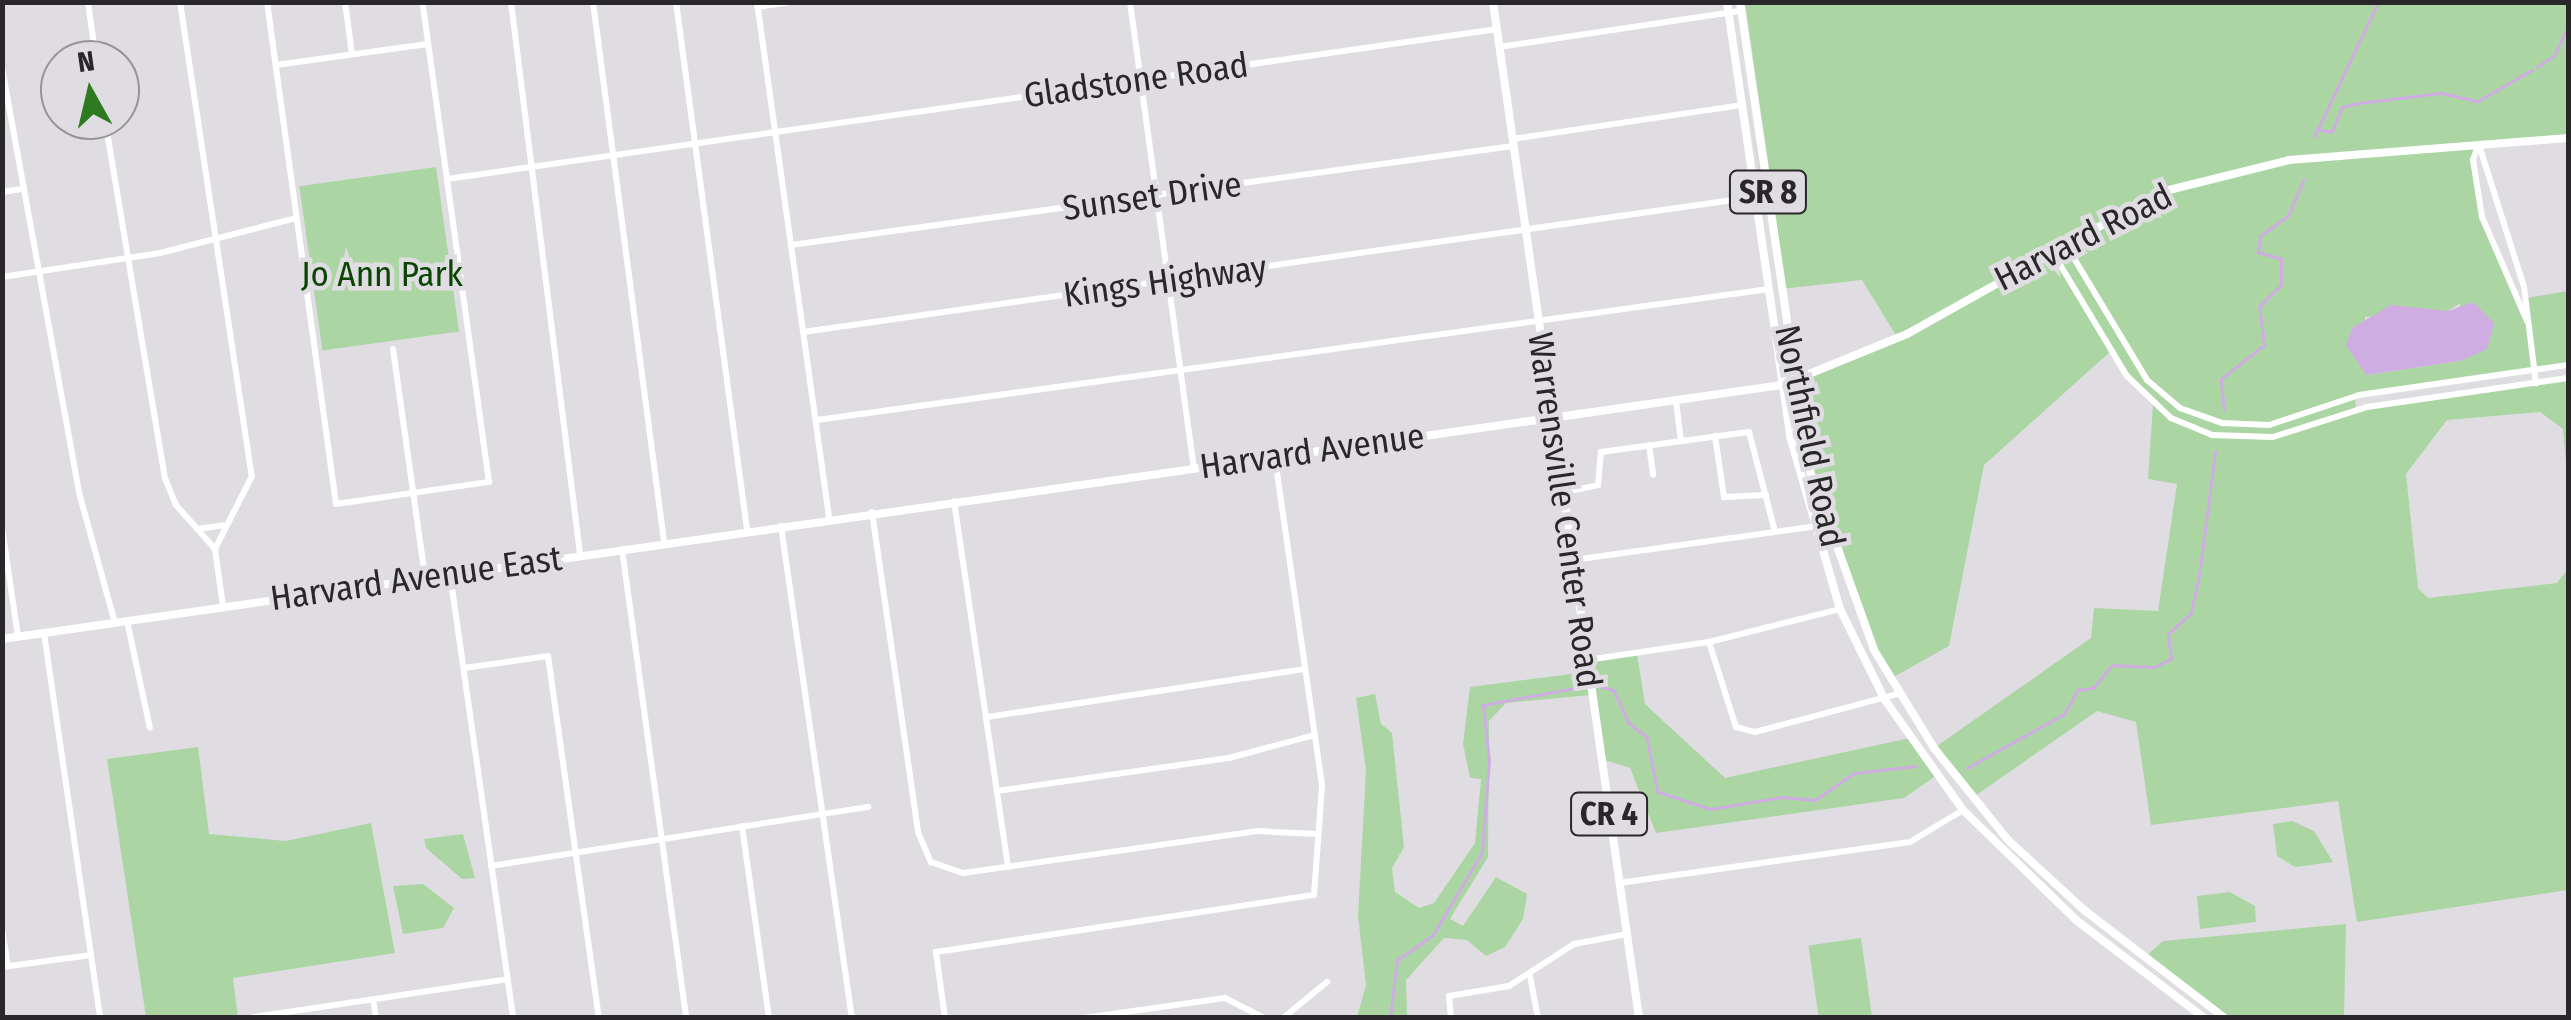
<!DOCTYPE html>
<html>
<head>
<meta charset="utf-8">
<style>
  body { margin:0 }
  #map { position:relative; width:2571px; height:1020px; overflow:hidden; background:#e0dde2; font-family:"Fira Sans Condensed",sans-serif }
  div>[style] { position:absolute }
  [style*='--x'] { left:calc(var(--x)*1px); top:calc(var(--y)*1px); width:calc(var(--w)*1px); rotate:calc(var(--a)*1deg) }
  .green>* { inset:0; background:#abd6a4; transform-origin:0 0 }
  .water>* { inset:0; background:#cfade2 }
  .stream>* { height:2.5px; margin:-1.25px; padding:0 1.25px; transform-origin:1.25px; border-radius:1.25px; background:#cfade2 }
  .minor>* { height:6px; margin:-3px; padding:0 3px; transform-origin:3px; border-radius:3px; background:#fff }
  .major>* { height:8px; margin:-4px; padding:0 4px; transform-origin:4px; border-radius:4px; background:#fff }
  span { translate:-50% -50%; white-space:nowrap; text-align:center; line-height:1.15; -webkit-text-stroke:9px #e0dde2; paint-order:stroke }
  .shield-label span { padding:2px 8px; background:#e0dde2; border:2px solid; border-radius:8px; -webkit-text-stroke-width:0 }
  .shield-label { font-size:32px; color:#292729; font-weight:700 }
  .street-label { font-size:35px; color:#292729 }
  .park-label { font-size:35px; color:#0a4602 }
  .frame { position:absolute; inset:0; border:5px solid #292729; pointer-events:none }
  .north { position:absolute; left:40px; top:40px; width:100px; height:100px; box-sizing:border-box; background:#e0dde2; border:2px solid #979498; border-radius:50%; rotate:352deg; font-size:28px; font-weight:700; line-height:40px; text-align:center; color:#292729 }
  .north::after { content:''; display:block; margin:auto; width:35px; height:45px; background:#2d7a21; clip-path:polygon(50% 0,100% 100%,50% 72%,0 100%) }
</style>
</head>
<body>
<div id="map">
  <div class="green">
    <i style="clip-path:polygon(evenodd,1745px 3px,2568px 3px,2568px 138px,2479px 145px,2473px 160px,2482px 217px,2521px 312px,2527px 298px,2568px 291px,2568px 365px,2355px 396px,2356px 409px,2568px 378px,2568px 485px,2563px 429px,2540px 412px,2447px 420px,2406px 474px,2418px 588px,2428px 598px,2557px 583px,2568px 569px,2568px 890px,2357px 922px,2338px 801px,2151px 825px,2136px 722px,2097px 711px,1972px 798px,1934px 748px,2091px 638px,2094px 608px,2158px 611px,2177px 484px,2148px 479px,2153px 404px,2111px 351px,1984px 465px,1949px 646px,1890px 679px,1822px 520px,1794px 382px,1897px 337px,1862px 280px,1781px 289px,1733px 21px,1761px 175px,1770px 175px,1745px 3px,2460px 303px,2460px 361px,2366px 375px,2365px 317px,2448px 311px,2460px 303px)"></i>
    <i style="left:436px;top:167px;width:166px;height:138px;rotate:82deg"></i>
    <i style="clip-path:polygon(1637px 653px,1645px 704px,1725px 778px,1910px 738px,1937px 775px,1904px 798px,1656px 833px,1630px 768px,1601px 759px,1591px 695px,1506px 703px,1489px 721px,1488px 857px,1450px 919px,1463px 926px,1496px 877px,1527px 894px,1523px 919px,1505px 947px,1486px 956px,1467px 940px,1444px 938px,1406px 980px,1407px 1017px,1357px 1017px,1366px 985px,1358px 916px,1366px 770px,1356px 698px,1375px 694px,1381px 724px,1392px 733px,1404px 847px,1392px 868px,1395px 892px,1419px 908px,1434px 903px,1475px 843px,1481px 779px,1470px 778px,1463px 744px,1470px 687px,1587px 672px,1586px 660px)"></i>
    <i style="clip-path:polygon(198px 747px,209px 834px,286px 841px,371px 823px,395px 953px,233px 978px,238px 1017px,146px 1017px,107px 759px)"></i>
    <i style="clip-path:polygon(2292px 821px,2314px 831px,2333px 862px,2295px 867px,2277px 856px,2273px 824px)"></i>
    <i style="clip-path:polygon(463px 834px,475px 878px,462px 879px,426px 848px,424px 839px)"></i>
    <i style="clip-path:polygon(423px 884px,454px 908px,443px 928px,403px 934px,393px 886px)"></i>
    <i style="clip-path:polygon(2230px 892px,2255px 906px,2256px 922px,2200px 929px,2197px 896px)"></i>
    <i style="clip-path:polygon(2346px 924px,2344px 1017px,2225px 1017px,2145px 957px,2163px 941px)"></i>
    <i style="left:1861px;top:938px;width:80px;height:53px;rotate:82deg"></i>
  </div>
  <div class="water">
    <i style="clip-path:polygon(2473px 302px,2494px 323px,2487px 349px,2460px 361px,2366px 375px,2346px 345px,2352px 328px,2391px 305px,2448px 311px)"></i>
  </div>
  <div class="stream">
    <i style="--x:2537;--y:67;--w:20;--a:-33"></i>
    <i style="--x:2554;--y:56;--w:33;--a:-65"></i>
    <i style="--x:2317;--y:129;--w:15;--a:11"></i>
    <i style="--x:2332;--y:132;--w:27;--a:-68"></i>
    <i style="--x:2342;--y:107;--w:17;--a:-13"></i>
    <i style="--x:2359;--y:103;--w:84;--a:-6.9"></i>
    <i style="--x:2442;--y:93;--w:37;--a:13"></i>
    <i style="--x:2478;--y:101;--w:62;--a:-29.9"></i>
    <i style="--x:2314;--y:137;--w:149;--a:-64.6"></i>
    <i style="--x:2224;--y:410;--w:31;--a:-96"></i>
    <i style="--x:2221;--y:379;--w:55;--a:-38.3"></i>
    <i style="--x:2264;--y:345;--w:38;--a:-97"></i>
    <i style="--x:2259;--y:307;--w:31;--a:-45"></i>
    <i style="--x:2281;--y:285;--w:26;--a:-90"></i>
    <i style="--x:2281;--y:259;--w:24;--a:-165"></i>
    <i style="--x:2258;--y:253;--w:17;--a:-83"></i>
    <i style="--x:2260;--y:236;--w:34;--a:-36"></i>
    <i style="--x:2288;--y:216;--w:39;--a:-67"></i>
    <i style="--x:1594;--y:685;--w:21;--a:14"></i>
    <i style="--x:1614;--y:690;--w:35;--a:66"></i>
    <i style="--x:1628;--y:722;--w:24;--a:38"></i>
    <i style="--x:1647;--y:737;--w:56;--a:78.7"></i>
    <i style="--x:1658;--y:792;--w:56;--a:17.8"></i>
    <i style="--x:1711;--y:809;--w:71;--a:-9.7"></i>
    <i style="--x:1781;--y:797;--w:34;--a:5"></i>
    <i style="--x:1815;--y:800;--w:47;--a:-34.7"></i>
    <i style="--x:1854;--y:773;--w:62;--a:-6.4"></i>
    <i style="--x:1967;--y:768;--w:111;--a:-29.1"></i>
    <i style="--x:2064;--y:714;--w:28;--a:-60"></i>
    <i style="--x:2078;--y:690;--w:15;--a:-8"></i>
    <i style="--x:2093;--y:688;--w:30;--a:-50"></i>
    <i style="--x:2112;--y:665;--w:42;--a:2.7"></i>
    <i style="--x:2154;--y:667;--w:19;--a:-25"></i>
    <i style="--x:2171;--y:659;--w:25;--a:-97"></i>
    <i style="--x:2168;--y:634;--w:31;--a:-42"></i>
    <i style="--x:2191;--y:613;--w:38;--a:-78"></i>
    <i style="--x:2199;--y:576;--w:125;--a:-82.6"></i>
    <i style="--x:1390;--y:1018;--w:58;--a:-83.1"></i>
    <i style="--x:1397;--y:960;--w:44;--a:-34.8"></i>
    <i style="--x:1433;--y:935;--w:96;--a:-59.4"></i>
    <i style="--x:1482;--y:852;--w:91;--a:-85.6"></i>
    <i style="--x:1489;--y:761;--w:56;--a:-96.1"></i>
    <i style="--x:1483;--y:705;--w:105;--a:-10.5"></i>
  </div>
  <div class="minor">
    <i style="--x:88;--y:2;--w:59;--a:82.1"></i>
    <i style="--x:180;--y:2;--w:479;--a:81.4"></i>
    <i style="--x:252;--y:476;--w:82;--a:116.9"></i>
    <i style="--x:267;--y:2;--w:507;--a:82.17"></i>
    <i style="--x:336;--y:504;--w:155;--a:-8.2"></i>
    <i style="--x:489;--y:482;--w:485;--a:-97.9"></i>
    <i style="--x:345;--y:2;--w:52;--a:82.3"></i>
    <i style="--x:511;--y:2;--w:556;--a:82.87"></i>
    <i style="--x:593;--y:2;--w:544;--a:82.5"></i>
    <i style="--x:676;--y:2;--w:532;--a:82.33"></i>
    <i style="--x:757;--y:2;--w:520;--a:82.04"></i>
    <i style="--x:1130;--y:2;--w:469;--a:82.2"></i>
    <i style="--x:757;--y:7;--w:35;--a:-8"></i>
    <i style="--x:1499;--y:47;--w:245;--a:-8.5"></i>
    <i style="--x:276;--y:65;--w:153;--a:-7.9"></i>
    <i style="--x:2;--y:68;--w:435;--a:79.7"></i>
    <i style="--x:80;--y:496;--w:132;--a:74.6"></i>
    <i style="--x:105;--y:120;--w:363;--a:80.5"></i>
    <i style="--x:165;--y:478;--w:29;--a:68"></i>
    <i style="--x:176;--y:505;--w:59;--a:48.4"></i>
    <i style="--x:215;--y:549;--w:59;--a:82.1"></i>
    <i style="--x:1512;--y:139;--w:232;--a:-8.4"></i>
    <i style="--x:2479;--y:145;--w:149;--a:72.4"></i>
    <i style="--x:2524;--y:287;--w:97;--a:82.9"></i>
    <i style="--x:2478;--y:146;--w:15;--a:110"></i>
    <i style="--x:2473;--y:160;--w:58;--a:81"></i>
    <i style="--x:2482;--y:217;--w:113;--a:66.6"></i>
    <i style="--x:447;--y:179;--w:1061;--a:-8.13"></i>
    <i style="--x:2;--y:192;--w:18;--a:-9"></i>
    <i style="--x:791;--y:245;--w:729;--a:-7.81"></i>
    <i style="--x:2056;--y:245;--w:18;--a:81"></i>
    <i style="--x:2059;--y:263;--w:132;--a:59"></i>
    <i style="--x:2127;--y:376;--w:61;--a:43.7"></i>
    <i style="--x:2171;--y:418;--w:44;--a:22.5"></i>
    <i style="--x:2212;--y:435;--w:61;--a:1.9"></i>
    <i style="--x:2273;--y:437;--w:99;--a:-17.7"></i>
    <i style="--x:2367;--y:407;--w:203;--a:-8.2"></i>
    <i style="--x:2058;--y:246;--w:17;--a:33"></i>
    <i style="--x:2072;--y:255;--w:146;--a:59"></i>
    <i style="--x:2147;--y:380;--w:43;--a:40.3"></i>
    <i style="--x:2180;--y:408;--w:45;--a:19.7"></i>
    <i style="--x:2222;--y:423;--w:47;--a:2.4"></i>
    <i style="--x:2269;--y:425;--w:95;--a:-18.4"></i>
    <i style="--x:2359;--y:395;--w:211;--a:-8.2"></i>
    <i style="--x:2;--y:277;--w:160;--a:-8.6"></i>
    <i style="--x:160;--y:253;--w:140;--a:-14.4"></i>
    <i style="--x:803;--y:332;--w:975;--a:-8.08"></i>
    <i style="--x:393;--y:349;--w:230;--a:82"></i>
    <i style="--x:1676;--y:401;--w:39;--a:83"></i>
    <i style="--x:817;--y:420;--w:961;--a:-7.83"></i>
    <i style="--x:1715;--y:436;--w:62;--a:81.6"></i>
    <i style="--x:1724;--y:497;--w:42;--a:-2.7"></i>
    <i style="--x:1649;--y:445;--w:30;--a:82"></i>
    <i style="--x:1561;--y:493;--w:38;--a:-12"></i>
    <i style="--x:1598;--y:485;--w:33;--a:-85"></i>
    <i style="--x:1601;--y:452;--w:149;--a:-7.7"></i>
    <i style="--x:1749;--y:432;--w:103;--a:75.4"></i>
    <i style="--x:954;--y:501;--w:370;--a:81.6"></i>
    <i style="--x:872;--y:512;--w:323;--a:81.8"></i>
    <i style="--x:918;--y:832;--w:33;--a:67"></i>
    <i style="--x:931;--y:862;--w:34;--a:19"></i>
    <i style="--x:963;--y:873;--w:297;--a:-8.1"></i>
    <i style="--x:1257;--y:831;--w:60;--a:2.9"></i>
    <i style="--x:781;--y:526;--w:497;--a:81.8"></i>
    <i style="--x:2;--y:528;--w:110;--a:81.6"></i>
    <i style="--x:197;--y:529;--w:27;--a:-8"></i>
    <i style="--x:622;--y:549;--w:473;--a:82.2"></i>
    <i style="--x:1573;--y:560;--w:240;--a:-7.9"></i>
    <i style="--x:450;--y:574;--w:448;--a:81.9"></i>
    <i style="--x:127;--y:621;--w:109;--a:77.9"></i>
    <i style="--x:44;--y:633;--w:389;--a:81.7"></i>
    <i style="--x:1709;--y:642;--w:89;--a:72.4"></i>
    <i style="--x:1736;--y:727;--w:20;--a:15"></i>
    <i style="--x:1755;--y:732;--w:148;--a:-14.9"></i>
    <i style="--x:1587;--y:660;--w:123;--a:-8.4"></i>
    <i style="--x:1709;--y:642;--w:135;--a:-14.1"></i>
    <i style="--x:464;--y:668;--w:85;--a:-8.1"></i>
    <i style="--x:548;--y:656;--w:366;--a:82"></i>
    <i style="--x:987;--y:717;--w:322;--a:-8.6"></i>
    <i style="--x:997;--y:791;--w:234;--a:-8.1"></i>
    <i style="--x:1229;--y:758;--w:89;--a:-15"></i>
    <i style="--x:742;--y:826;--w:194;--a:82"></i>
    <i style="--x:491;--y:866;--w:382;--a:-8.9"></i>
    <i style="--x:1619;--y:883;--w:294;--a:-8"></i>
    <i style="--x:1910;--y:842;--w:62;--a:-31.1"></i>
    <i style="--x:2;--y:929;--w:37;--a:81"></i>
    <i style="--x:2;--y:967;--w:90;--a:-7.7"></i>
    <i style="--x:1530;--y:976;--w:43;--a:79.2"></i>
    <i style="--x:373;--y:999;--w:19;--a:81"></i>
    <i style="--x:254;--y:1017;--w:256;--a:-8.5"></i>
    <i style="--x:945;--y:1018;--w:67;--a:-97.8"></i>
    <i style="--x:936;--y:952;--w:382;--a:-8.6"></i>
    <i style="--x:1314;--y:895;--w:110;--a:-85.8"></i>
    <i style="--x:1322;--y:785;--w:331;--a:-98.2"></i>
    <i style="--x:1084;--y:1018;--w:142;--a:-8.1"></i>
    <i style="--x:1225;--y:998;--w:44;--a:27.1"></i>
    <i style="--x:1283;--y:1018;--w:57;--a:-39.3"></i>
    <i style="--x:1451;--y:1018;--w:22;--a:-95"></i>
    <i style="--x:1449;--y:996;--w:61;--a:-9.5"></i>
    <i style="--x:1509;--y:986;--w:77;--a:-32.9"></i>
    <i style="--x:1574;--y:944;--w:54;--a:-10.7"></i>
  </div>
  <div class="major">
    <i style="--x:1493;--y:2;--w:1026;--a:81.82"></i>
    <i style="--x:1727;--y:2;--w:439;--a:81.7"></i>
    <i style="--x:1790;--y:436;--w:180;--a:73.9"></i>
    <i style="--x:1840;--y:609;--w:102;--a:63.7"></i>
    <i style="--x:1885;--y:700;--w:135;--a:54.7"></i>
    <i style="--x:1963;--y:810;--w:158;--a:44.2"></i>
    <i style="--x:2076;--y:920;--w:161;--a:37.4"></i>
    <i style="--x:1740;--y:2;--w:471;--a:81.6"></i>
    <i style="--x:1809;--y:468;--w:193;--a:70.3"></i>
    <i style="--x:1874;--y:650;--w:115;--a:58.5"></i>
    <i style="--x:1934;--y:748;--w:118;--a:51.2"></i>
    <i style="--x:2008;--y:840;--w:103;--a:42.6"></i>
    <i style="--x:2084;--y:910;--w:178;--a:37.5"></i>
    <i style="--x:2;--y:639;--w:1798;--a:-8.12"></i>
    <i style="--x:1782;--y:385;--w:135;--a:-22.2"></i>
    <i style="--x:1907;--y:334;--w:291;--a:-29.2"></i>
    <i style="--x:2161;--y:192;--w:132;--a:-14"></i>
    <i style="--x:2289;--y:160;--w:280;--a:-4.5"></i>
  </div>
  <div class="shield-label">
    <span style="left:1768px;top:192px">SR 8</span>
    <span style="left:1609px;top:814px">CR 4</span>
  </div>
  <div class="street-label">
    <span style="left:1136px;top:80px;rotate:-8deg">Gladstone Road</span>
    <span style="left:1152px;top:196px;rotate:-8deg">Sunset Drive</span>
    <span style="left:2083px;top:237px;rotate:-27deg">Harvard Road</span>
    <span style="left:1165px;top:281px;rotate:-8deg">Kings Highway</span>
    <span style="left:1810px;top:436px;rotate:78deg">Northfield Road</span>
    <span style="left:1312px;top:451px;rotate:-8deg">Harvard Avenue</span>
    <span style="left:1565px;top:510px;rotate:82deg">Warrensville Center Road</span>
    <span style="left:416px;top:578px;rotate:-8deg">Harvard Avenue East</span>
  </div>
  <div class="park-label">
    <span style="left:382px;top:274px">Jo Ann Park</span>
  </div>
  <div class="frame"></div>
  <div class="north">N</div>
</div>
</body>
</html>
